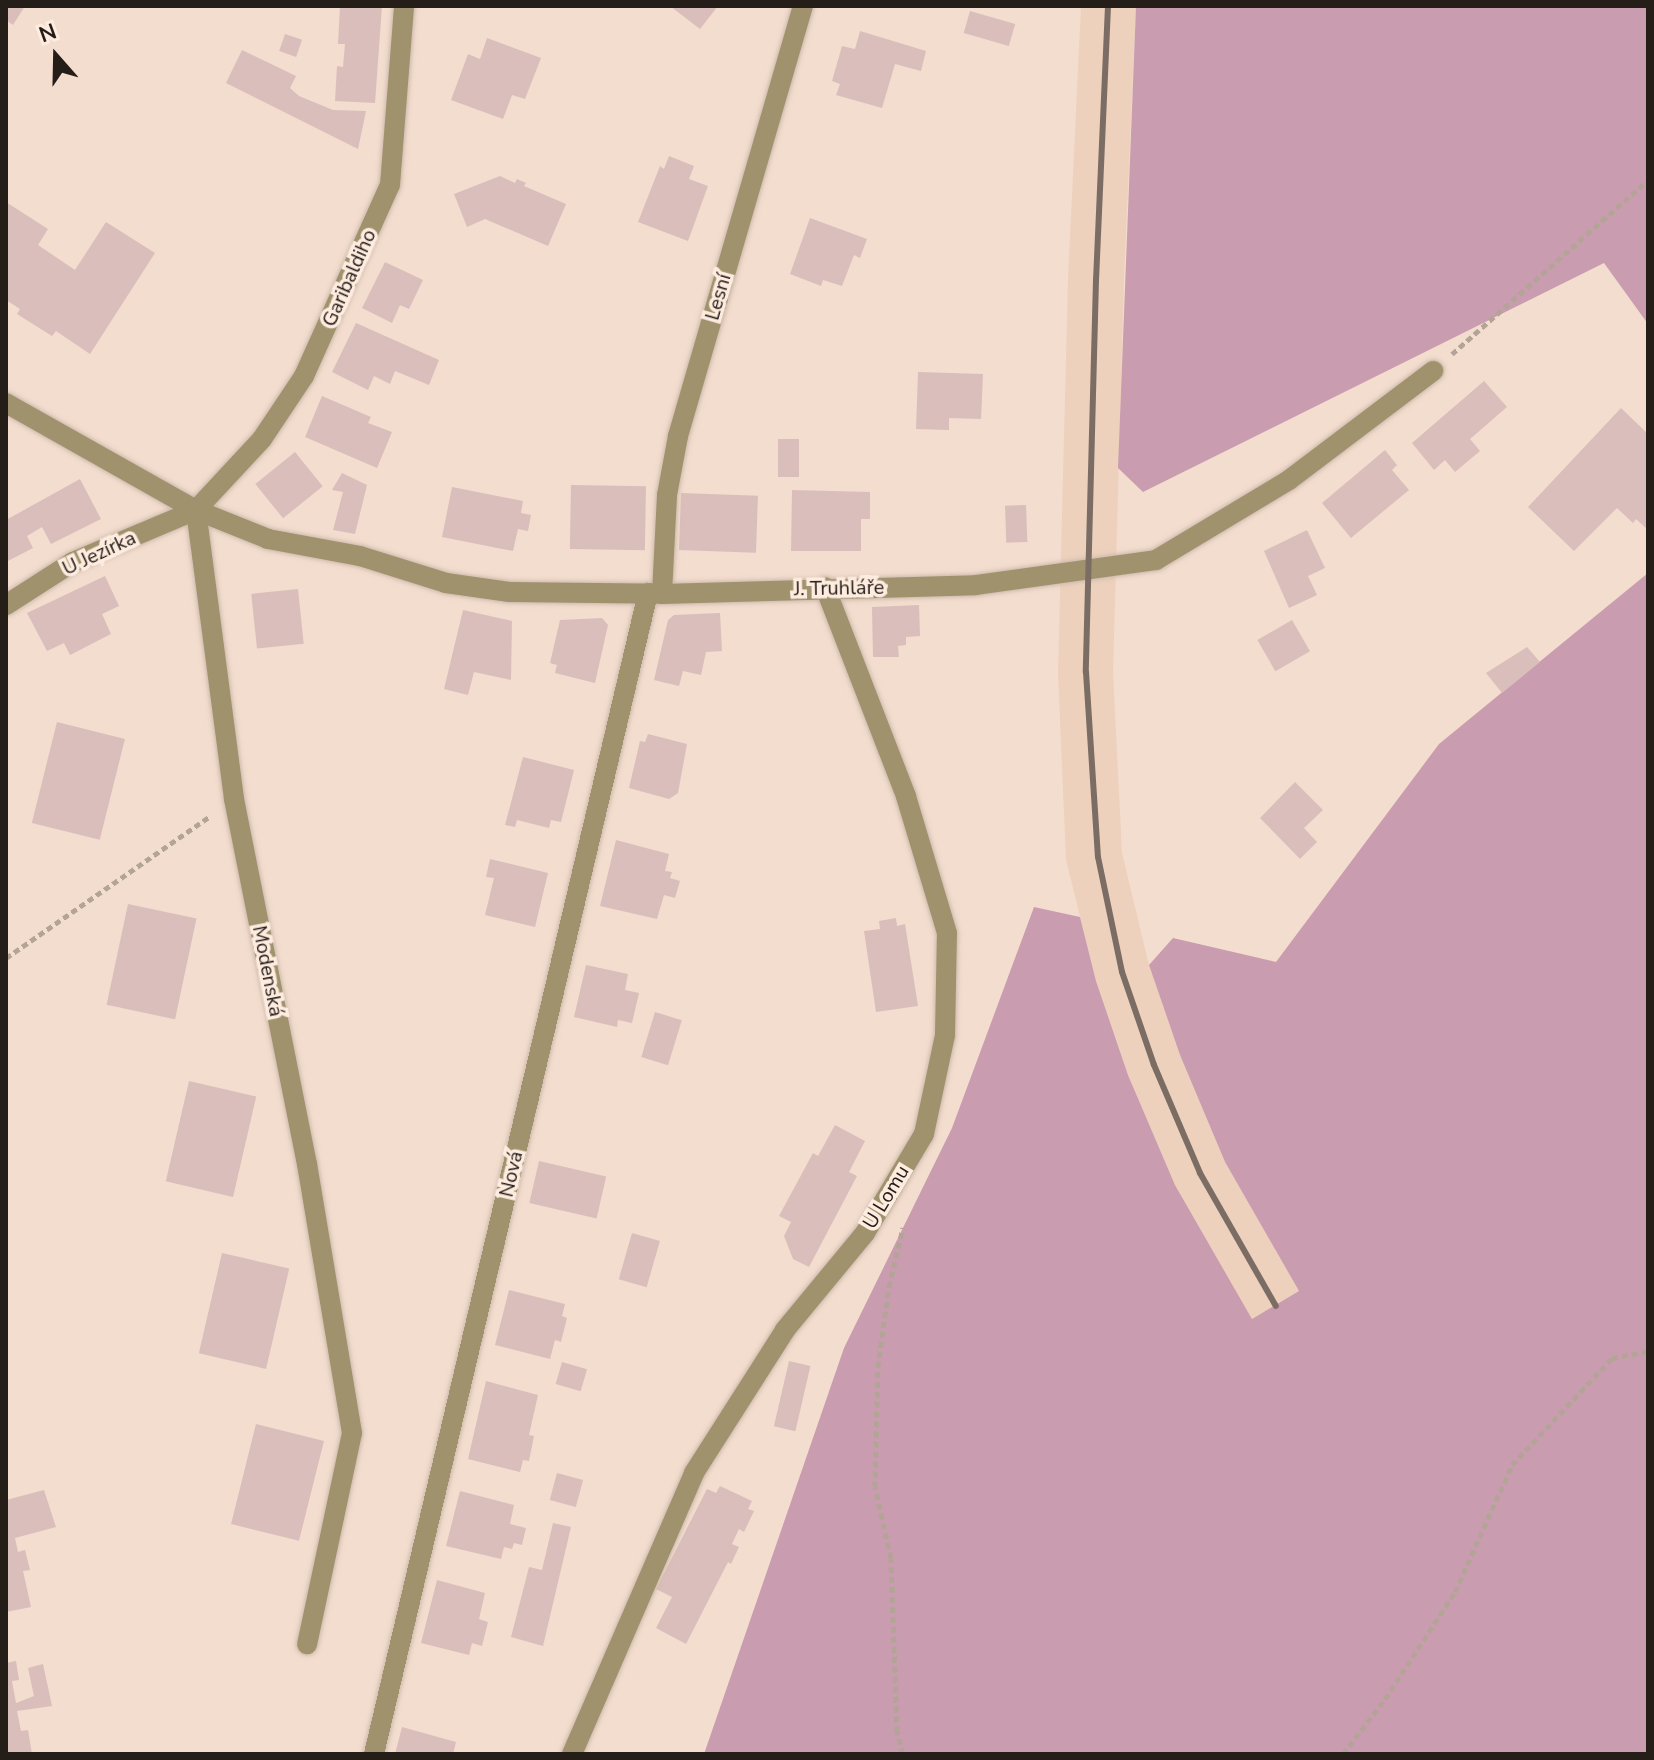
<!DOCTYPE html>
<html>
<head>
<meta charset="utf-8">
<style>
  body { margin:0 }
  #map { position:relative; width:1654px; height:1760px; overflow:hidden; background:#f3ddce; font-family:"Nunito Sans",sans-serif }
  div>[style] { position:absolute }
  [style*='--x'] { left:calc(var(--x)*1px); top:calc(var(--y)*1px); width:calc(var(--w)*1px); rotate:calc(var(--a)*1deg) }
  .built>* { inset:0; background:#edd1bd }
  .forest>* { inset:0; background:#c99daf }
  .building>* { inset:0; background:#dabebb; transform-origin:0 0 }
  .path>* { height:5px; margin-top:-2.5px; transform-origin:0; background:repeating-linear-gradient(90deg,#b4a397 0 6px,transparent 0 10px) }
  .roads { filter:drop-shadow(0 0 2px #cebaad) drop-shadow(0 0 2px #cebaad) }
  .minor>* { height:20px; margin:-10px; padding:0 10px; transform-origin:10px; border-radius:10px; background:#9f926d }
  .rail>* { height:6px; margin:-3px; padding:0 3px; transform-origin:3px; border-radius:3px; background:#7b6d64 }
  span { translate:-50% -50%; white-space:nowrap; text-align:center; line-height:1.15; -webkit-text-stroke:7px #fdecdf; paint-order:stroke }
  .street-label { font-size:20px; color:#251d18 }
  .frame { position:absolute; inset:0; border:8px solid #251d18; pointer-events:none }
  .north { position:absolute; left:16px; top:16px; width:80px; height:80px; -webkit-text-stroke:6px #fdecdf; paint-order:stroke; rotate:340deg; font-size:22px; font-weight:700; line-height:32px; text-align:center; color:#251d18 }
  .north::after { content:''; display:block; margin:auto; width:28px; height:36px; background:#251d18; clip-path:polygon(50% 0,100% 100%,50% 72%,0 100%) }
</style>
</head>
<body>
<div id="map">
  <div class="built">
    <i style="clip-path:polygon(1081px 6px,1136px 6px,1124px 281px,1113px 672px,1122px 853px,1149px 965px,1180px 1055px,1225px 1162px,1299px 1291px,1252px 1319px,1175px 1185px,1128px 1075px,1096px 981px,1066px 860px,1058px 673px,1068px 279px)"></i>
  </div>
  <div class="forest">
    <i style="clip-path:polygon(1136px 6px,1648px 6px,1648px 324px,1604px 263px,1143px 492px,1118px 468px)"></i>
    <i style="clip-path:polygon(1648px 573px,1648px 1754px,704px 1754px,844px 1348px,952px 1128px,1034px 907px,1080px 917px,1096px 981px,1128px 1075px,1175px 1185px,1252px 1319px,1299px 1291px,1225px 1162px,1180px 1055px,1149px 965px,1173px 938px,1276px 962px,1439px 744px)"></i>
  </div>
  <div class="building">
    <i style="clip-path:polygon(25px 6px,13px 25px,6px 20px,7px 6px)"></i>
    <i style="clip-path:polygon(340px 6px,382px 6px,375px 103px,335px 101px,337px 66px,343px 67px,344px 55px,345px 44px,338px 44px)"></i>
    <i style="clip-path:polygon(670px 6px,718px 6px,700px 29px)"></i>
    <i style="left:970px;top:11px;width:47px;height:23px;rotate:16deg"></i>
    <i style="clip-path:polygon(860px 31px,926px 51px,921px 71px,895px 64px,882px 108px,836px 95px,840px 84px,832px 81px,842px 46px,855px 49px)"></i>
    <i style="left:285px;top:34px;width:18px;height:18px;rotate:19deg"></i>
    <i style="clip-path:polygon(487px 38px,541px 58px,525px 99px,512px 95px,503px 119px,451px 100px,468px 54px,480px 59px)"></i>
    <i style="clip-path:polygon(242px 50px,296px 76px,290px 88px,299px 96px,333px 110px,366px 111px,358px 149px,226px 83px)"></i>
    <i style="clip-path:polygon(669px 156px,694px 166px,689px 179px,708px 186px,688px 241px,638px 222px,660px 166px,664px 169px)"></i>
    <i style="clip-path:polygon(500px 176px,515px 183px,517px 179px,526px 183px,524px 186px,566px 204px,548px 246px,485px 219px,467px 227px,454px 194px)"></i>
    <i style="clip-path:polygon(6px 202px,48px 229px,38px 245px,75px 270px,106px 222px,155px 253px,90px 354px,56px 331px,52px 336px,17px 314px,20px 309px,6px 300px)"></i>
    <i style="clip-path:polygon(810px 218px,867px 239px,860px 258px,854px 255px,842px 286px,823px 280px,821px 286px,790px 274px)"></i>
    <i style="clip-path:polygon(385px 262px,423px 280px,409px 309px,400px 305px,392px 323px,362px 308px)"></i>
    <i style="clip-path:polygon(356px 323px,439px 360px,429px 385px,395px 371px,390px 384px,374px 376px,368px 390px,332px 372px)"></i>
    <i style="clip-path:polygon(918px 372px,983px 374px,981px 419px,949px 418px,949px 430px,916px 429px)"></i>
    <i style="clip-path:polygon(1484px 381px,1507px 407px,1470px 439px,1480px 451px,1455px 472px,1445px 460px,1434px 470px,1412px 443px)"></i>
    <i style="clip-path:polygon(322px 396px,371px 417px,368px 423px,392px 432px,377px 468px,305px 437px)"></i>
    <i style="clip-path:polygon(1621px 408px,1648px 434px,1648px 530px,1636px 519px,1633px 523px,1617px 508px,1574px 551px,1528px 507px)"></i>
    <i style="left:778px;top:439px;width:21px;height:38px"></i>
    <i style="clip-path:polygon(1385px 450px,1397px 465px,1392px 470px,1409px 490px,1351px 538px,1322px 503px)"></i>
    <i style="left:295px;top:452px;width:44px;height:51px;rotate:51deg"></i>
    <i style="clip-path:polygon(342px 473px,367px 485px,355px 534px,333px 530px,343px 492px,332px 490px)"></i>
    <i style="clip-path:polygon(80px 479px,101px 519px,51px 544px,42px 527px,27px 536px,33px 548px,6px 562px,6px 520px)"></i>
    <i style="left:571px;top:485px;width:75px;height:64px;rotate:1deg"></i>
    <i style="clip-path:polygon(452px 487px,523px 501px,521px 513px,531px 515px,528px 531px,518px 529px,513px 551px,442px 537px)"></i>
    <i style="clip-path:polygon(792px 490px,870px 492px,870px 519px,861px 519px,861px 551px,791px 551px)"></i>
    <i style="left:681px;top:493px;width:77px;height:57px;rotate:2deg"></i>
    <i style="left:1026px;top:505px;width:37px;height:21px;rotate:88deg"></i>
    <i style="clip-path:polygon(1307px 530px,1325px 568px,1308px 576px,1317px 595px,1289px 608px,1264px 551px)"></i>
    <i style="clip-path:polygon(105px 576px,119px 606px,102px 614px,111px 634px,70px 655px,64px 643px,47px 651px,27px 613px)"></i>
    <i style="left:298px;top:589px;width:55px;height:47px;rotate:84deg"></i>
    <i style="clip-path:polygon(919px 605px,920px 636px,906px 637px,906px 645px,898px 646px,899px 657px,873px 657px,872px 607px)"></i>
    <i style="clip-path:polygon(463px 610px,512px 621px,511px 680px,474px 672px,468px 695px,444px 689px)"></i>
    <i style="clip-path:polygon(720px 613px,722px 651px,706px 652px,701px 675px,683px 671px,679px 686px,654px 680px,668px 620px,674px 615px)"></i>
    <i style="clip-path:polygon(602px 618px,608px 625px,595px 683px,555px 673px,557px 665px,550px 663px,560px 620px)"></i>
    <i style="left:1292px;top:620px;width:36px;height:40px;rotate:60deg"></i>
    <i style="clip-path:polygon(1527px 647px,1540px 662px,1502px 693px,1486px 673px)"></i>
    <i style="left:57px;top:722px;width:70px;height:104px;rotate:14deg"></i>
    <i style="clip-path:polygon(648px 734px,687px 744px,678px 793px,669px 799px,629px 788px,640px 741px,645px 742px)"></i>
    <i style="clip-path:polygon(523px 757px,574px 770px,561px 822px,551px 820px,549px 828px,517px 820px,515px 827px,505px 825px)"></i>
    <i style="clip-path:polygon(1295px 782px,1323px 810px,1304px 828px,1317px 842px,1300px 859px,1260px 818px)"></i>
    <i style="clip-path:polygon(616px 840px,669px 854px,665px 871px,672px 872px,670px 878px,680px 881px,675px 898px,664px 895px,657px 919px,600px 906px)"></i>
    <i style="clip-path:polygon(490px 859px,548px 873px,535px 927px,485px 915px,494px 878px,486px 877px)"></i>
    <i style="left:128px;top:904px;width:70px;height:103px;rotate:12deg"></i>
    <i style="clip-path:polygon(896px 918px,897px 926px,905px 924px,918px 1006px,876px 1012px,864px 931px,880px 929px,879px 921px)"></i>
    <i style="clip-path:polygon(586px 965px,628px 974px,625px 990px,639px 993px,632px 1023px,618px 1020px,617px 1027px,574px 1017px)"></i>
    <i style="left:655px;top:1012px;width:28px;height:47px;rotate:17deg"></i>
    <i style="left:189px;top:1081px;width:69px;height:103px;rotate:13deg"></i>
    <i style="clip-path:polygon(835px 1125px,865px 1141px,849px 1172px,857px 1176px,809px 1267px,793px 1259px,784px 1236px,791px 1222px,779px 1216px,813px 1153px,818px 1156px)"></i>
    <i style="left:539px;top:1161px;width:69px;height:43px;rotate:13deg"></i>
    <i style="left:632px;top:1233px;width:29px;height:48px;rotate:16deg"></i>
    <i style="left:222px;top:1253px;width:69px;height:103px;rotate:13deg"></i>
    <i style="clip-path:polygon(509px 1290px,565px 1304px,562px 1316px,567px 1318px,561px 1342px,555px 1340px,550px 1359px,495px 1345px)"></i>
    <i style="left:789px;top:1361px;width:22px;height:67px;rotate:13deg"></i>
    <i style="left:562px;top:1362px;width:26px;height:23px;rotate:16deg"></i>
    <i style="clip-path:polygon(486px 1381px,538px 1395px,529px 1435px,534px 1436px,529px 1461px,523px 1460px,520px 1472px,468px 1459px)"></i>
    <i style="left:256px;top:1424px;width:70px;height:103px;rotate:14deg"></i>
    <i style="left:557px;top:1473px;width:27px;height:28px;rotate:15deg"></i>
    <i style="clip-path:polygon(720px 1486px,752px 1501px,748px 1509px,754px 1511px,744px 1532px,739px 1529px,732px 1544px,739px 1547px,731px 1564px,728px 1562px,686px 1644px,656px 1628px,672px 1597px,656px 1589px,707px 1489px,716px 1493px)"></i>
    <i style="clip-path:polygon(44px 1490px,56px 1527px,15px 1538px,18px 1552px,25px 1550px,30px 1570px,23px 1571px,31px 1607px,6px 1612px,6px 1500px)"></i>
    <i style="clip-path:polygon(460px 1491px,514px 1505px,510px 1524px,526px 1528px,522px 1545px,514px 1543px,512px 1549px,504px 1547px,501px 1559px,446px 1546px)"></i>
    <i style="clip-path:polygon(553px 1523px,571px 1527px,543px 1646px,511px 1637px,529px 1567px,542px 1570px)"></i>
    <i style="clip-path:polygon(437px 1580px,485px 1593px,479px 1619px,488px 1622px,482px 1646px,472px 1643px,469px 1655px,421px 1643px)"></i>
    <i style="clip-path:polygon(16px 1661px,19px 1680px,12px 1681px,16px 1703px,34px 1696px,28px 1668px,43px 1664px,52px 1706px,17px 1711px,21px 1731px,28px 1730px,32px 1754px,6px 1754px,6px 1663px)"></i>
    <i style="clip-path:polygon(402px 1727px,456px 1742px,453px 1754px,395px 1754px)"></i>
  </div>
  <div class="path">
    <i style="--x:1452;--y:354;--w:262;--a:-41.6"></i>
    <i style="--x:6;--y:958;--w:247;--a:-34.8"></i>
    <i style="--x:903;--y:1754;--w:23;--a:-105"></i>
    <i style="--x:897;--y:1732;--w:174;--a:-92"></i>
    <i style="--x:891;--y:1558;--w:73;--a:-102.7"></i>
    <i style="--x:875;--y:1487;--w:120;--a:-88.6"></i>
    <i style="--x:878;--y:1367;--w:81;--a:-82.2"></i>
    <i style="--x:889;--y:1287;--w:61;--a:-76.7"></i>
    <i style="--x:1343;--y:1754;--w:69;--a:-52.6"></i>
    <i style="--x:1385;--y:1699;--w:128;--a:-56.8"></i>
    <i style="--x:1455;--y:1592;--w:139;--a:-65.8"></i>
    <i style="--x:1512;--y:1465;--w:146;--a:-46.9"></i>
    <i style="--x:1612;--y:1358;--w:37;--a:-11"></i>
  </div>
  <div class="roads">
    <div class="minor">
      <i style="--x:6;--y:403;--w:218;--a:29.4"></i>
      <i style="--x:196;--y:510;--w:78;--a:21.9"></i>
      <i style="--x:268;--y:539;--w:94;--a:10.5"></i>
      <i style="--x:360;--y:556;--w:90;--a:17.4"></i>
      <i style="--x:446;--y:583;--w:64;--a:8.1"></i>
      <i style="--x:509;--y:592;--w:153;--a:0.7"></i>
      <i style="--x:662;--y:594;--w:314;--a:-1.6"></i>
      <i style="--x:976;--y:585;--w:182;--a:-7.9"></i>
      <i style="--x:1156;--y:560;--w:155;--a:-31"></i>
      <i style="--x:1289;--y:480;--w:181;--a:-37.1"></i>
      <i style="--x:196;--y:510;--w:291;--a:82.5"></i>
      <i style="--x:234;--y:799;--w:372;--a:78.7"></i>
      <i style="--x:307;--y:1164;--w:273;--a:80.5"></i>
      <i style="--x:352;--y:1433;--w:216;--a:102"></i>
      <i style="--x:662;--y:594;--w:99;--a:-87.1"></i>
      <i style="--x:667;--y:495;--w:60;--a:-79.4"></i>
      <i style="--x:678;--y:436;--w:448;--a:-73.8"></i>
      <i style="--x:6;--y:605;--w:80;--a:-32.7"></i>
      <i style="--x:73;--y:562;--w:134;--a:-22.9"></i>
      <i style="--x:196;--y:510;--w:97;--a:-47.1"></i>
      <i style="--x:262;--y:439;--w:76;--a:-56.3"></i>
      <i style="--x:304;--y:376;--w:209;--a:-65.8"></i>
      <i style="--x:390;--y:185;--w:180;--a:-85.5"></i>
      <i style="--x:374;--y:1754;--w:1193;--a:-76.72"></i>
      <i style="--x:572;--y:1754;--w:306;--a:-66.5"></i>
      <i style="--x:694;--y:1473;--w:169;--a:-57.5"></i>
      <i style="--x:785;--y:1330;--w:126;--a:-50.5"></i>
      <i style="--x:865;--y:1233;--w:115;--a:-59.2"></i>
      <i style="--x:924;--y:1134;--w:101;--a:-78"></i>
      <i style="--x:945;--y:1035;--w:102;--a:-88.9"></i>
      <i style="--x:947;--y:933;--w:143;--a:-106.7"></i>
      <i style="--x:906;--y:796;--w:224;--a:-111.2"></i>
    </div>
  </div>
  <div class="rail">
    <i style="--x:1108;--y:6;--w:274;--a:92.5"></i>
    <i style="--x:1096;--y:280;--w:392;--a:91.5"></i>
    <i style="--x:1086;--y:672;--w:185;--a:86.3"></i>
    <i style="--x:1098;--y:857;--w:117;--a:78.2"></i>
    <i style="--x:1122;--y:972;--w:98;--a:71"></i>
    <i style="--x:1154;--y:1065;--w:117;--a:66.9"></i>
    <i style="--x:1200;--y:1173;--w:153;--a:60.3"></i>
  </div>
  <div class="street-label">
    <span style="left:349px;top:278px;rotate:-66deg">Garibaldiho</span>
    <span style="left:718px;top:297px;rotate:-74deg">Lesní</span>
    <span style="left:99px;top:553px;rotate:-25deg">U Jezírka</span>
    <span style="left:839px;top:588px;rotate:-1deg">J. Truhláře</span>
    <span style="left:268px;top:971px;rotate:79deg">Modenská</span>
    <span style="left:511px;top:1174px;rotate:-77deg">Nová</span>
    <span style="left:886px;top:1197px;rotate:-59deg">U Lomu</span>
  </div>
  <div class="frame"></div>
  <div class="north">N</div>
</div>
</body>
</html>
